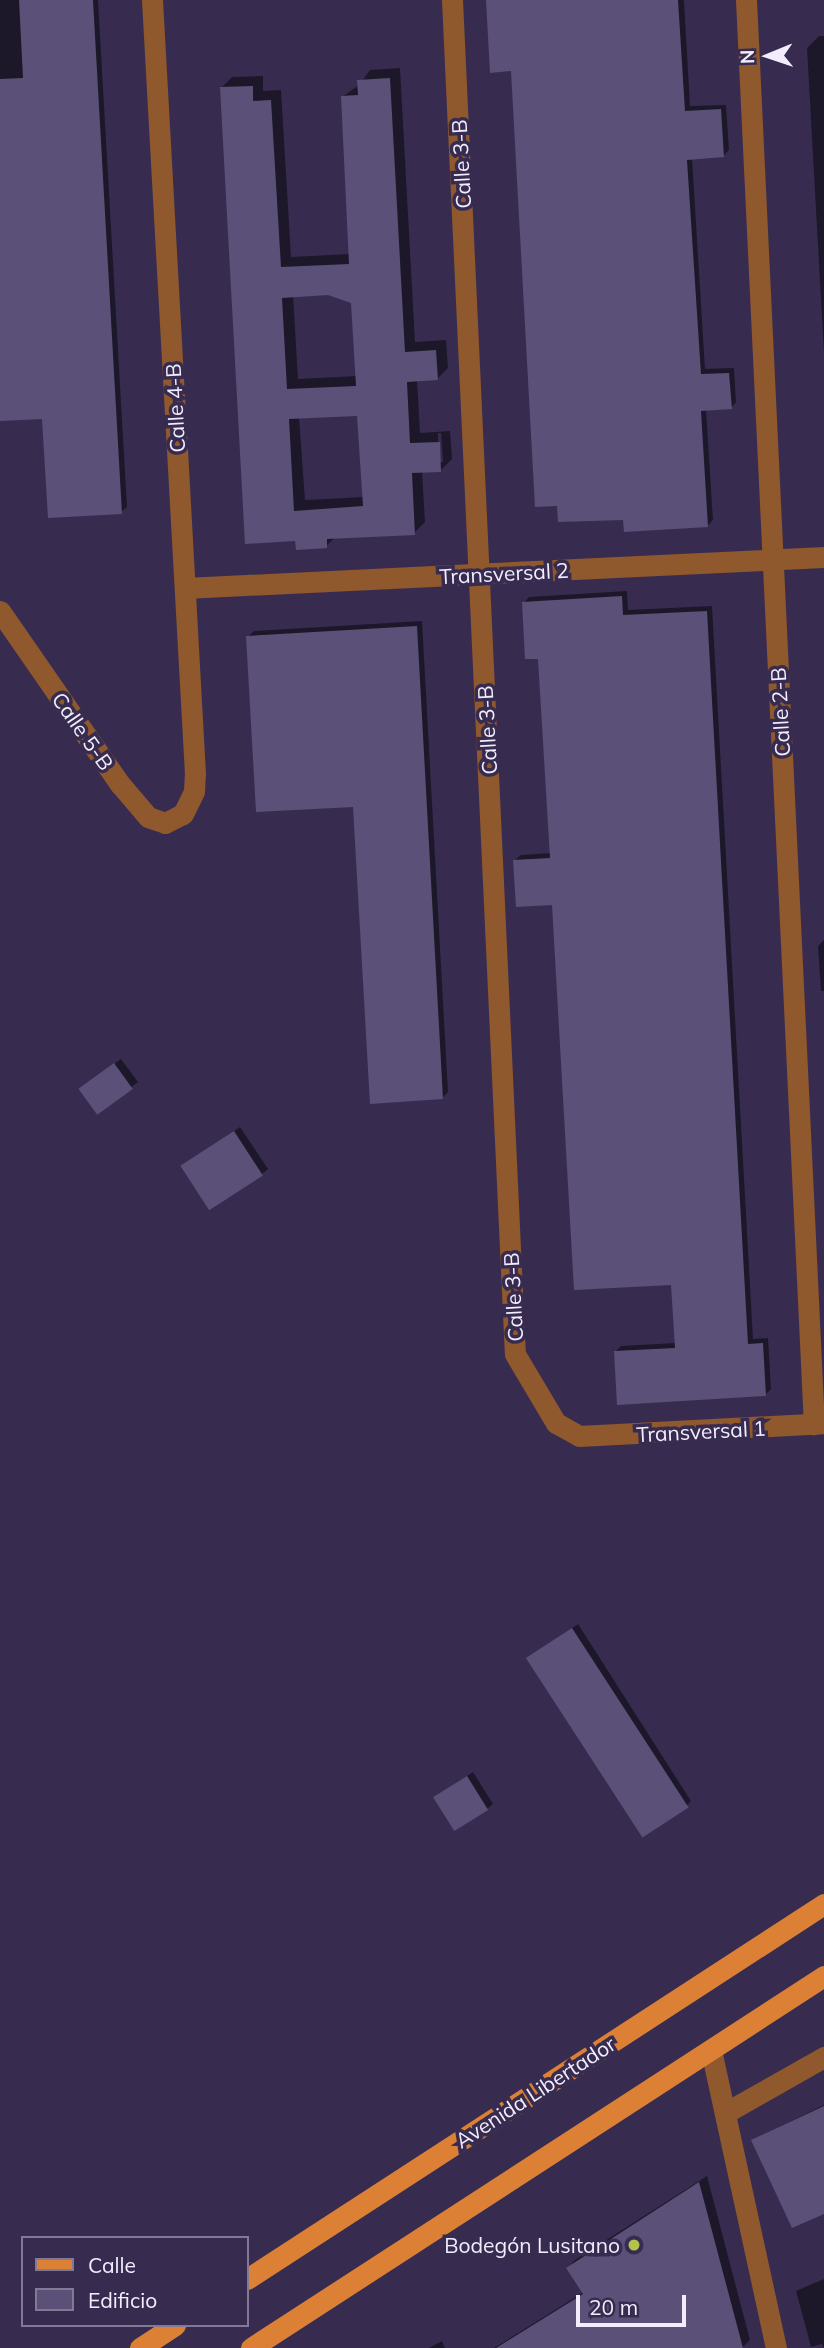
<!DOCTYPE html>
<html>
<head>
<meta charset="utf-8">
<style>
  body { margin:0 }
  #map { position:relative; width:824px; height:2348px; overflow:hidden; background:#372c50; font-family:Mulish,sans-serif }
  div>[style] { position:absolute }
  [style*='--x'] { left:calc(var(--x)*1px); top:calc(var(--y)*1px); width:calc(var(--w)*1px); rotate:calc(var(--a)*1deg) }
  .shadow>* { inset:0; background:#0007 }
  .building>* { inset:0; background:#5b5078; transform-origin:0 0 }
  .street>* { height:21px; margin:-10.5px; padding:0 10.5px; transform-origin:10.5px; border-radius:10.5px; background:#90582d }
  .primary>* { height:21px; margin:-10.5px; padding:0 10.5px; transform-origin:10.5px; border-radius:10.5px; background:#db8035 }
  .dots>* { width:19px; height:19px; translate:-50% -50%; box-sizing:border-box; border:4px solid #372c50; border-radius:50% }
  span { translate:-50% -50%; white-space:nowrap; text-align:center; line-height:1.15; -webkit-text-stroke:7px #372c50; paint-order:stroke }
  .street-label { font-size:21px; color:#f1edfc }
  .poi-label { font-size:21px; color:#f1edfc }
  .right { translate:-100% -50%; text-align:right }
  .legend { position:absolute; left:21px; top:2236px; width:228px; height:91px; box-sizing:border-box; background:#372c50; border:2px solid #817995; margin:0; padding:9px 12px; list-style:none; font-size:21px; color:#f1edfc }
  .legend li { display:flex; align-items:center; gap:14px; height:35px }
  .legend b { width:35px; border:2px solid #817995 }
  .north { position:absolute; left:733px; top:21px; width:70px; height:70px; -webkit-text-stroke:5px #372c50; paint-order:stroke; rotate:268deg; font-size:19px; font-weight:700; line-height:28px; text-align:center; color:#f1edfc }
  .north::after { content:''; display:block; margin:auto; width:24px; height:32px; background:#f1edfc; clip-path:polygon(50% 0,100% 100%,50% 72%,0 100%) }
  .scale { position:absolute; left:576px; top:2295px; width:110px; height:32px; box-sizing:border-box; border:4px solid #f1edfc; border-top:0; padding-left:9px; font-size:21px; line-height:24px; white-space:nowrap; color:#f1edfc; -webkit-text-stroke:5px #372c50; paint-order:stroke }
</style>
</head>
<body>
<div id="map">
  <div class="shadow">
    <i style="clip-path:polygon(0 0,98px 0,127px 507px,121px 512px,44px 417px,0 420px)"></i>
    <i style="clip-path:polygon(509px 0,684px 0,690px 106px,726px 105px,729px 150px,723px 156px,692px 158px,705px 369px,734px 368px,736px 402px,731px 408px,706px 409px,713px 520px,707px 526px)"></i>
    <i style="clip-path:polygon(819px 36px,824px 36px,824px 354px,807px 48px)"></i>
    <i style="clip-path:polygon(evenodd,400px 68px,415px 342px,446px 340px,448px 368px,437px 379px,417px 380px,420px 433px,450px 431px,452px 459px,441px 470px,422px 471px,425px 522px,414px 533px,336px 537px,326px 546px,297px 548px,221px 88px,232px 77px,263px 76px,263px 91px,281px 90px,291px 257px,350px 254px,342px 97px,359px 85px,370px 70px,400px 68px,329px 294px,353px 302px,357px 376px,298px 379px,293px 295px,329px 294px,400px 68px,359px 414px,364px 497px,305px 500px,299px 417px,359px 414px,400px 68px,438px 433px,441px 433px,443px 462px,439px 462px,438px 433px)"></i>
    <i style="clip-path:polygon(627px 591px,628px 610px,712px 606px,753px 1339px,768px 1338px,771px 1389px,765px 1395px,616px 1351px,621px 1346px,676px 1343px,672px 1283px,554px 904px,515px 860px,521px 855px,551px 853px,540px 657px,524px 603px,529px 597px)"></i>
    <i style="clip-path:polygon(422px 621px,448px 1092px,442px 1098px,354px 805px,248px 637px,254px 631px)"></i>
    <i style="clip-path:polygon(824px 940px,824px 991px,821px 991px,818px 946px)"></i>
    <i style="clip-path:polygon(121px 1059px,138px 1082px,98px 1113px,86px 1084px)"></i>
    <i style="clip-path:polygon(240px 1127px,268px 1169px,262px 1174px,183px 1166px)"></i>
    <i style="clip-path:polygon(578px 1624px,691px 1801px,686px 1806px,528px 1659px)"></i>
    <i style="clip-path:polygon(473px 1772px,493px 1804px,487px 1809px,435px 1797px)"></i>
    <i style="clip-path:polygon(824px 2105px,824px 2211px,753px 2140px)"></i>
    <i style="clip-path:polygon(707px 2176px,750px 2340px,742px 2348px,494px 2348px,584px 2292px,568px 2268px,575px 2260px)"></i>
    <i style="clip-path:polygon(824px 2279px,824px 2348px,822px 2344px,811px 2347px,796px 2291px)"></i>
    <i style="clip-path:polygon(442px 2341px,445px 2348px,429px 2348px)"></i>
  </div>
  <div class="building">
    <i style="clip-path:polygon(19px 0,93px 0,122px 514px,48px 518px,42px 419px,0 421px,0 79px,23px 78px)"></i>
    <i style="clip-path:polygon(486px 0,678px 0,685px 111px,721px 109px,724px 157px,687px 160px,701px 374px,729px 373px,732px 409px,701px 411px,708px 527px,624px 532px,623px 520px,558px 522px,557px 506px,535px 507px,511px 71px,490px 73px)"></i>
    <i style="clip-path:polygon(evenodd,390px 78px,405px 352px,436px 350px,438px 380px,407px 382px,410px 443px,440px 442px,441px 472px,412px 473px,415px 535px,327px 539px,327px 548px,296px 550px,295px 541px,245px 544px,220px 87px,253px 86px,253px 101px,271px 100px,281px 267px,349px 264px,341px 96px,358px 95px,357px 80px,390px 78px,328px 295px,351px 303px,356px 386px,287px 389px,282px 298px,328px 295px,390px 78px,357px 416px,363px 506px,294px 511px,289px 419px,357px 416px)"></i>
    <i style="clip-path:polygon(622px 596px,623px 615px,707px 611px,748px 1344px,763px 1343px,766px 1396px,617px 1405px,614px 1351px,675px 1348px,671px 1285px,574px 1290px,552px 905px,516px 907px,513px 860px,550px 858px,538px 659px,525px 659px,522px 602px)"></i>
    <i style="clip-path:polygon(417px 626px,443px 1099px,370px 1104px,353px 807px,256px 812px,246px 636px)"></i>
    <i style="left:114px;top:1063px;width:32px;height:44px;rotate:54deg"></i>
    <i style="left:234px;top:1131px;width:53px;height:64px;rotate:57deg"></i>
    <i style="left:572px;top:1628px;width:214px;height:55px;rotate:57deg"></i>
    <i style="left:467px;top:1776px;width:40px;height:40px;rotate:58deg"></i>
    <i style="clip-path:polygon(824px 2106px,824px 2214px,792px 2228px,751px 2140px)"></i>
    <i style="clip-path:polygon(699px 2182px,743px 2348px,496px 2348px,583px 2294px,566px 2268px)"></i>
  </div>
  <div class="street">
    <i style="--x:452;--y:0;--w:1355;--a:87.34"></i>
    <i style="--x:515;--y:1354;--w:80;--a:59.3"></i>
    <i style="--x:556;--y:1423;--w:26;--a:29"></i>
    <i style="--x:579;--y:1436;--w:245;--a:-3"></i>
    <i style="--x:746;--y:0;--w:1426;--a:87.27"></i>
    <i style="--x:185;--y:588;--w:640;--a:-2.78"></i>
    <i style="--x:0;--y:611;--w:211;--a:55.3"></i>
    <i style="--x:120;--y:784;--w:43;--a:49.7"></i>
    <i style="--x:148;--y:817;--w:18;--a:19"></i>
    <i style="--x:165;--y:823;--w:20;--a:-27"></i>
    <i style="--x:183;--y:814;--w:25;--a:-64"></i>
    <i style="--x:194;--y:791;--w:17;--a:-87"></i>
    <i style="--x:195;--y:774;--w:775;--a:-93.18"></i>
    <i style="--x:711;--y:2050;--w:305;--a:77.7"></i>
    <i style="--x:725;--y:2113;--w:114;--a:-29.5"></i>
  </div>
  <div class="primary">
    <i style="--x:247;--y:2279;--w:688;--a:-33.02"></i>
    <i style="--x:140;--y:2348;--w:42;--a:-33.3"></i>
    <i style="--x:251;--y:2348;--w:683;--a:-32.99"></i>
  </div>
  <div class="dots">
    <i style="left:634px;top:2245px;background:#b2c34c"></i>
  </div>
  <div class="street-label">
    <span style="left:461px;top:164px;rotate:-93deg">Calle 3-B</span>
    <span style="left:175px;top:408px;rotate:-93deg">Calle 4-B</span>
    <span style="left:504px;top:573px;rotate:-3deg">Transversal 2</span>
    <span style="left:780px;top:712px;rotate:-93deg">Calle 2-B</span>
    <span style="left:487px;top:730px;rotate:-93deg">Calle 3-B</span>
    <span style="left:83px;top:731px;rotate:55deg">Calle 5-B</span>
    <span style="left:513px;top:1297px;rotate:-93deg">Calle 3-B</span>
    <span style="left:701px;top:1431px;rotate:-3deg">Transversal 1</span>
    <span style="left:535px;top:2092px;rotate:-33deg">Avenida Libertador</span>
  </div>
  <div class="poi-label">
    <span class="right" style="left:620px;top:2245px">Bodegón Lusitano</span>
  </div>
  <ul class="legend">
  <li><b style="height:9px;background:#db8035"></b>Calle</li>
  <li><b style="height:19px;background:#5b5078"></b>Edificio</li>
  </ul>
  <div class="north">N</div>
  <div class="scale">20 m</div>
</div>
</body>
</html>
